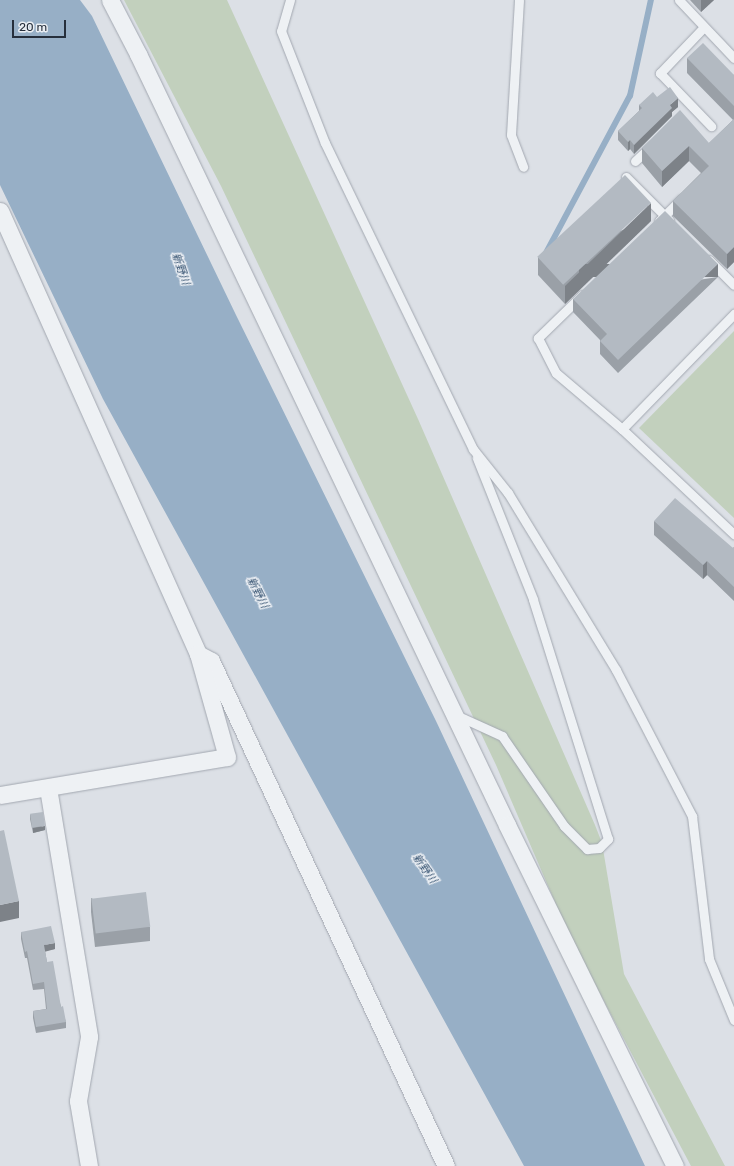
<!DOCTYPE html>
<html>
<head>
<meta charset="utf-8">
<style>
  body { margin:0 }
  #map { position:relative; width:734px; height:1166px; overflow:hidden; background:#dce0e6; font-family:Rubik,"Noto Sans JP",sans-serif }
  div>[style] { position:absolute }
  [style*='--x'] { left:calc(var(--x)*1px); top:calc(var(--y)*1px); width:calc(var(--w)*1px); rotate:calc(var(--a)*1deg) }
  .green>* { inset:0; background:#c2d0bd }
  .water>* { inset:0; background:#97afc6 }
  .stream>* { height:5.5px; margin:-2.75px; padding:0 2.75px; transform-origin:2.75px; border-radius:2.75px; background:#97afc6 }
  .roads { filter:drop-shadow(0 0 1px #a2a7b0) drop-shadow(0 0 1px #a2a7b0) }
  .lane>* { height:9px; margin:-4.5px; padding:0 4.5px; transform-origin:4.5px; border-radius:4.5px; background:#eef1f4 }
  .street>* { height:17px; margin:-8.5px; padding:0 8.5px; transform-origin:8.5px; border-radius:8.5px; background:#eef1f4 }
  .wall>* { inset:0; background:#9aa0a7 }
  .shaded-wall>* { inset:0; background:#7d8288; transform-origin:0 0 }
  .building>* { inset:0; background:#b3bac2; transform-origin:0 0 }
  span { translate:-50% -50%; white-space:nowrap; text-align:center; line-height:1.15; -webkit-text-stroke:3px #ebeff4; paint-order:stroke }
  .water-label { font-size:11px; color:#314f6e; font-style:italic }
  .scale { position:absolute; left:12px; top:20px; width:54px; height:18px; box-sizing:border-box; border:2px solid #262f3c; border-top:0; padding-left:5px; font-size:12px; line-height:14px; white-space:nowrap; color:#262f3c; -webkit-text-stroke:3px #ebeff4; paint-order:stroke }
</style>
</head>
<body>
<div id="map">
  <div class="green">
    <i style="clip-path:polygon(124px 0,227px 0,418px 419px,595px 825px,602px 843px,624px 974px,725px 1166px,691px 1166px,570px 937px,496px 765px,221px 186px)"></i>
    <i style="clip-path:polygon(734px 331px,734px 518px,639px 428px)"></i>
  </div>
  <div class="water">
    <i style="clip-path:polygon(0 0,80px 0,92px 16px,236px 315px,436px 721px,645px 1166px,524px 1166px,103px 399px,0 185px)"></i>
  </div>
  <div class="stream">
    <i style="--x:546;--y:253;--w:178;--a:-61.9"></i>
    <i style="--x:630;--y:96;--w:98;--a:-77.7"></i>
  </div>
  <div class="roads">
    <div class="lane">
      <i style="--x:290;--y:0;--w:32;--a:106"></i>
      <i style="--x:281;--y:31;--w:120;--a:68.6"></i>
      <i style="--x:325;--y:143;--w:340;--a:64.2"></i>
      <i style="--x:473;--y:449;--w:56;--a:51.5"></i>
      <i style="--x:508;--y:493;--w:207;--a:58.6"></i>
      <i style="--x:616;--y:670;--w:165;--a:62.5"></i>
      <i style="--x:692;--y:816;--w:144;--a:83.2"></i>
      <i style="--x:709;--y:959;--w:66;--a:67.7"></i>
      <i style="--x:519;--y:0;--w:135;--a:93.4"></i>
      <i style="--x:511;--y:135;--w:34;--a:69"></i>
      <i style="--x:679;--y:0;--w:80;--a:46.5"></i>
      <i style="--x:704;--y:27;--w:64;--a:133.7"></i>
      <i style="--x:660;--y:73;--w:74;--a:46.1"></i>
      <i style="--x:635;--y:161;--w:22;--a:-43"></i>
      <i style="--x:626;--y:177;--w:61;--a:45"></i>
      <i style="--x:659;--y:221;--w:31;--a:-45"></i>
      <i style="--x:709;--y:260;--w:35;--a:45"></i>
      <i style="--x:582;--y:295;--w:62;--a:135.7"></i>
      <i style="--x:538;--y:338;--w:39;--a:63"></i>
      <i style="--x:556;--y:373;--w:87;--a:40.3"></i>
      <i style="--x:622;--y:429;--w:154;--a:43.2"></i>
      <i style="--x:622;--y:429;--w:161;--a:-45.8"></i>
      <i style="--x:456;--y:715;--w:51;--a:24.5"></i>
      <i style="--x:502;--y:736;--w:109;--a:55.4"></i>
      <i style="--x:564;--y:826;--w:33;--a:45"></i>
      <i style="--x:587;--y:849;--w:12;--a:-5"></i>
      <i style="--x:599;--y:848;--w:13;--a:-45"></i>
      <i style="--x:608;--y:839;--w:251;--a:-107.4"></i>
      <i style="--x:533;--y:599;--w:152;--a:-111.7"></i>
    </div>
    <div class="street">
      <i style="--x:110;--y:0;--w:61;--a:62.6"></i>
      <i style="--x:138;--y:54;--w:855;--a:64.42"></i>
      <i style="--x:507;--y:825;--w:380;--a:63.8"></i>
      <i style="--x:0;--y:211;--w:485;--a:65.9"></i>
      <i style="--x:198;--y:654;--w:15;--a:28"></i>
      <i style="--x:211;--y:661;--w:557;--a:65.05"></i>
      <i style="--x:48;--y:788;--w:252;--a:80.6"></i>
      <i style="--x:89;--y:1037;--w:65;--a:99.8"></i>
      <i style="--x:78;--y:1101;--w:66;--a:80.4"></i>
      <i style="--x:0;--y:795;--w:230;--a:-9.5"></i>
      <i style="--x:227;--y:757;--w:107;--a:-105.7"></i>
    </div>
  </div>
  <div class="wall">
    <i style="clip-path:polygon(690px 0,714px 0,701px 12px)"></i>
    <i style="clip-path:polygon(687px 58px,734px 75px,734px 262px,727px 269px,673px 216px,673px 201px,701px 173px,689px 161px,662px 187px,642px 163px,642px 148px,709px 143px,733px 120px,687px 73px)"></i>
    <i style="clip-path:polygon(657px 97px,678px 107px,672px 112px,672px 116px,634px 154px,630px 149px,628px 151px,618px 140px,618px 131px,639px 111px,639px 105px)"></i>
    <i style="clip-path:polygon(651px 221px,565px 304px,538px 275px,538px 257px)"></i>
    <i style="clip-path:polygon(718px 277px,618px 373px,600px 354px,600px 340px,573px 312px,573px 299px)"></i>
    <i style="clip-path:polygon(654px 521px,733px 548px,734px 547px,734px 601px,707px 575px,703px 579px,654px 535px)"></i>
    <i style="clip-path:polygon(30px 814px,45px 830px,33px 833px,30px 819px)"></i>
    <i style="clip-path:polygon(91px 898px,150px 927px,150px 941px,95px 947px,91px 912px)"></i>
    <i style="clip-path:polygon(21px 932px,55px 949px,45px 951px,47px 962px,66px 1022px,66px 1028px,36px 1033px,33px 1018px,33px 1011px,46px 1009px,44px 989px,33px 990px,27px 958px,25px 958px,21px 939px)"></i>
  </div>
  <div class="shaded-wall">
    <i style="clip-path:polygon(701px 0,714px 0,701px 12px)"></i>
    <i style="clip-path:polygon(678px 98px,678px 107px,672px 112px,672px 116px,634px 154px,634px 145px,670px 105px)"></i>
    <i style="clip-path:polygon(630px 140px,630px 149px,628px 151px,628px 142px)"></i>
    <i style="clip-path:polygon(689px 146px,689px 161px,662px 187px,662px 171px)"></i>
    <i style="clip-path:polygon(651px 203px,651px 221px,565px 304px,565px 286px)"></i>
    <i style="clip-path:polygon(734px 247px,734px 262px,727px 269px,727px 254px)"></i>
    <i style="left:718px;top:264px;width:13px;height:139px;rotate:90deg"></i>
    <i style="clip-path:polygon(707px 561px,707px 575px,703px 579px,703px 565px)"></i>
    <i style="clip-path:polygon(45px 826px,45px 830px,33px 833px,33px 828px)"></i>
    <i style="clip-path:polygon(19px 901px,19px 918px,0 922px,0 905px)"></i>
    <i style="clip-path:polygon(55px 943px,55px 949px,44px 952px,44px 945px)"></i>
  </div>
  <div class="building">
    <i style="clip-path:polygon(703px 43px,734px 75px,734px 106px,687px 58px)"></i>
    <i style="clip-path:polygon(670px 87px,678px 98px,670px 105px,672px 108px,634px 145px,630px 140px,628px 142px,618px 131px,642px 108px,639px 105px,653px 92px,657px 97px)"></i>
    <i style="clip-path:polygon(680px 110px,709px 143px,734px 119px,734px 247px,727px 254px,673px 201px,709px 166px,689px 146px,662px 171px,642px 148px)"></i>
    <i style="left:625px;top:175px;width:38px;height:120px;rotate:47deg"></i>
    <i style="clip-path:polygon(665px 211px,718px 264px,618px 360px,600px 341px,607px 334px,573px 299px)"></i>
    <i style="clip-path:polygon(675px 498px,733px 548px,734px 547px,734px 587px,707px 561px,703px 565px,654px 521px)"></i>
    <i style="left:43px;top:812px;width:14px;height:13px;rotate:82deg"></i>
    <i style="clip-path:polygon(4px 830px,19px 901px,0 905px,0 831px)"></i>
    <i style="left:146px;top:892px;width:35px;height:55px;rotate:83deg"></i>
    <i style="clip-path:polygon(51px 926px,55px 943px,44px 945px,47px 962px,53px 961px,61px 1007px,63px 1006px,66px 1022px,36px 1027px,33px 1011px,47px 1009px,44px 982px,33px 984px,27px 951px,25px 952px,21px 932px)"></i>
  </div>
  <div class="water-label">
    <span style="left:180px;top:269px;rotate:71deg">新野川</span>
    <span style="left:257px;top:593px;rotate:63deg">新野川</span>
    <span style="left:424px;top:869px;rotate:55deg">新野川</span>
  </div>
  <div class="scale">20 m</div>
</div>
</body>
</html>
